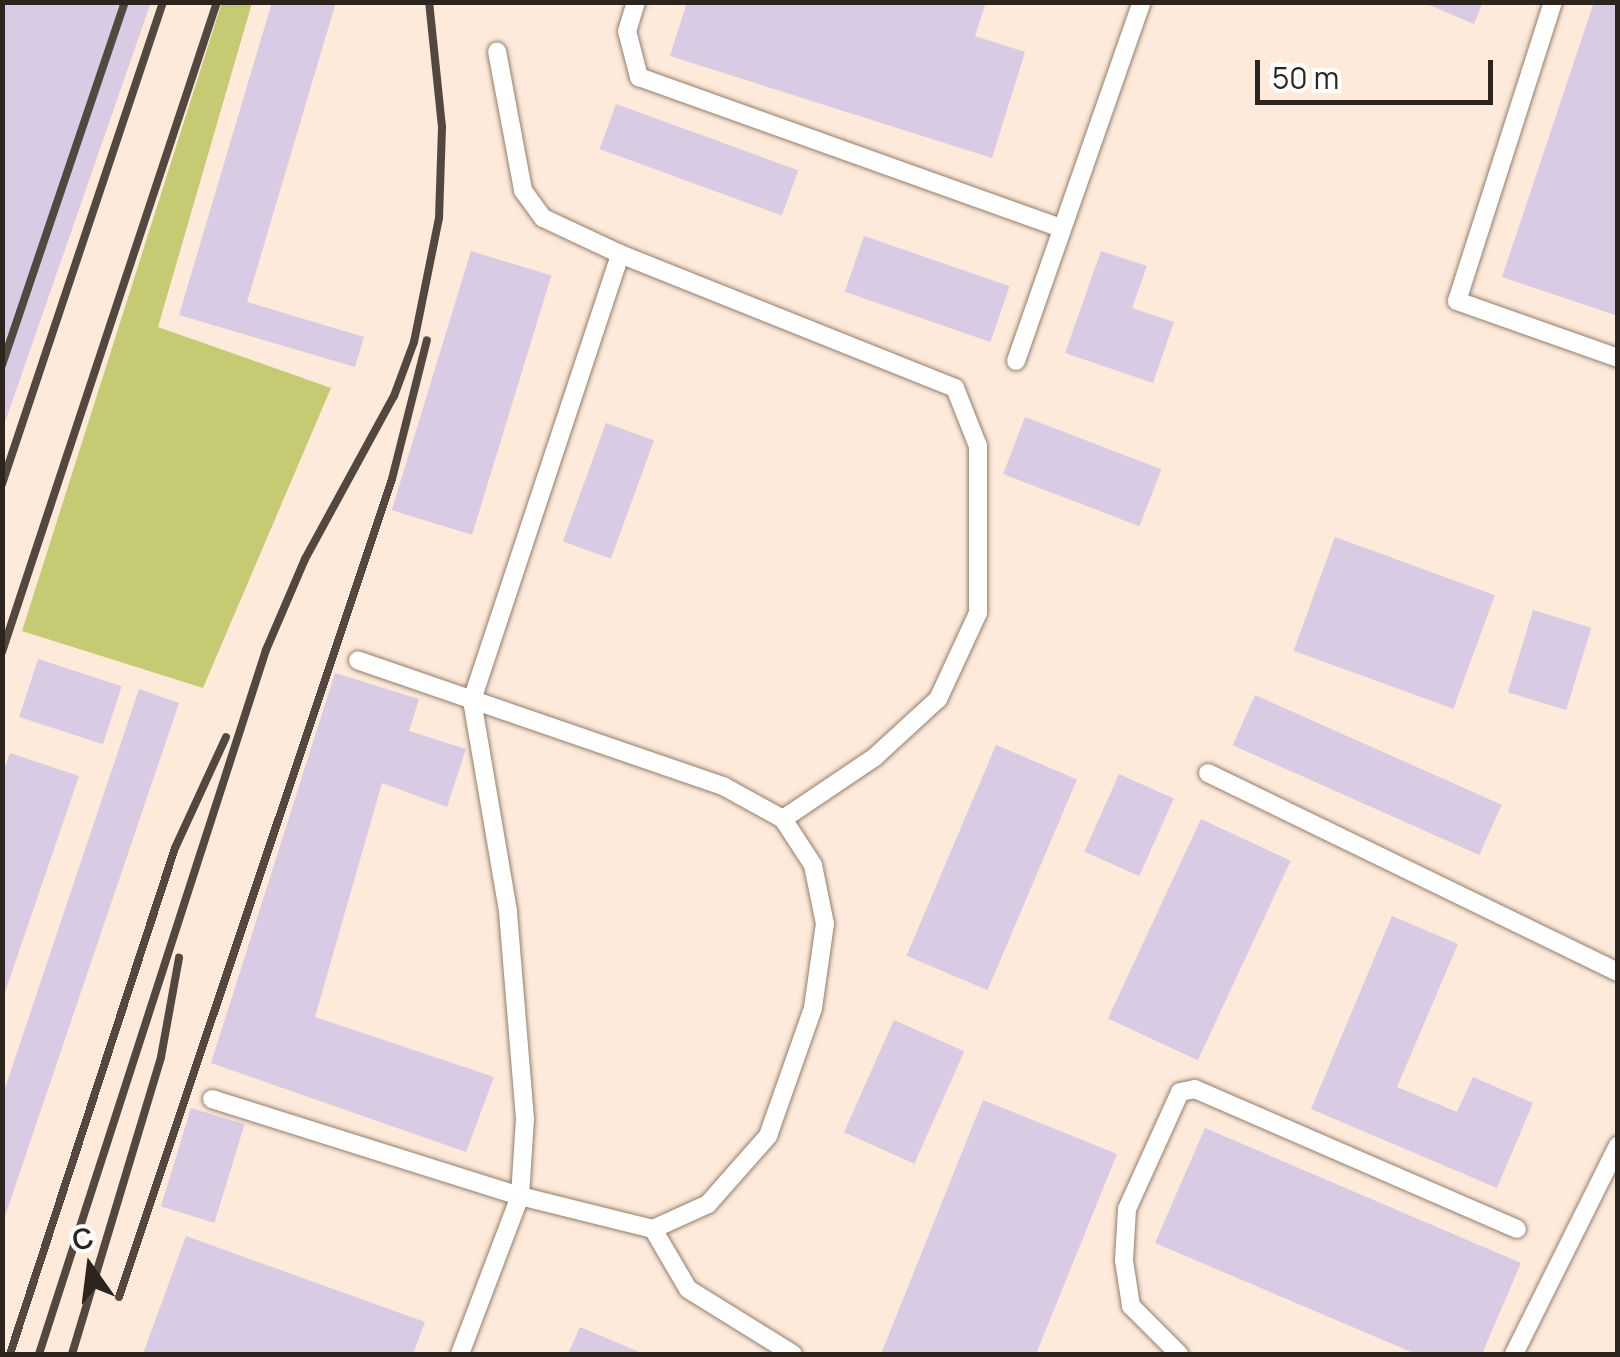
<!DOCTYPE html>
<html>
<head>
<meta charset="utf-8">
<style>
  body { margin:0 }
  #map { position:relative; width:1620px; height:1357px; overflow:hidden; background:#fdeada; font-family:Manrope,sans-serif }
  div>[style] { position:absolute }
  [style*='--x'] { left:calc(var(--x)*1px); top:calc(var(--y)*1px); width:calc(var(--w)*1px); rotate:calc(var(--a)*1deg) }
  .green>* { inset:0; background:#c6cb73 }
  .building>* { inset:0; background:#d8cbe3; transform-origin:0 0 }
  .roads { filter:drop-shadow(0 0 2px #937e6d) drop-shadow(0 0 2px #937e6d) }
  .service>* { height:18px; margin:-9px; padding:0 9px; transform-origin:9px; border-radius:9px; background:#fff }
  .rail>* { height:8px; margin:-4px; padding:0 4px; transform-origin:4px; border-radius:4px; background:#52483f }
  span { translate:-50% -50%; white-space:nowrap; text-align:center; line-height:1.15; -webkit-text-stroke:8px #fff; paint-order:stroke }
  .frame { position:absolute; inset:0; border:5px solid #2c241d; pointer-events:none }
  .north { position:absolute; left:40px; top:1217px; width:100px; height:100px; -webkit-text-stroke:8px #fff; paint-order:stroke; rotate:346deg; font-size:28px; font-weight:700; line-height:40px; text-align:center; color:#2c241d }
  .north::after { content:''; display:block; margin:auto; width:35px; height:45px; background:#2c241d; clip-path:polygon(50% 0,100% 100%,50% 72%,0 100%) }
  .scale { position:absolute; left:1255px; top:60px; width:238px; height:45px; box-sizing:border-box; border:5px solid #2c241d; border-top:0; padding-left:12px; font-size:30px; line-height:35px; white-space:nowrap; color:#2c241d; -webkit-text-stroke:8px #fff; paint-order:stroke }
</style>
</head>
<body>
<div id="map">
  <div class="green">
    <i style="clip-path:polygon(222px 2px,252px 3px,158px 327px,331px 388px,203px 688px,22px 631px)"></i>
  </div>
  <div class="building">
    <i style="clip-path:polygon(2px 2px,151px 2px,3px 428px,2px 428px)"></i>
    <i style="clip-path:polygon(272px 2px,336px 2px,247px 302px,364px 337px,355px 367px,179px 315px)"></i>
    <i style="clip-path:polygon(687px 2px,986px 2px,975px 36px,1025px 52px,992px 158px,670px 56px)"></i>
    <i style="clip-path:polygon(1422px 2px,1483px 2px,1474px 24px)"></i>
    <i style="clip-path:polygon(1594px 2px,1618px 2px,1618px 316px,1502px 277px)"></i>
    <i style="left:616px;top:104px;width:194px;height:48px;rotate:20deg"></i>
    <i style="left:864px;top:236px;width:154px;height:59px;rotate:19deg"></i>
    <i style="left:471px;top:251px;width:84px;height:271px;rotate:17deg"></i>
    <i style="clip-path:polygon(1101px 251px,1147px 266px,1132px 308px,1174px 322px,1153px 383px,1065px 353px)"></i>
    <i style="left:1025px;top:417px;width:146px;height:61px;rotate:21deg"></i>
    <i style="left:606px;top:423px;width:51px;height:126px;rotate:20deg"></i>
    <i style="left:1335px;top:537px;width:170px;height:121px;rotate:20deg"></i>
    <i style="left:1533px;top:610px;width:61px;height:86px;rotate:17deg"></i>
    <i style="left:38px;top:659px;width:88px;height:61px;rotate:18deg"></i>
    <i style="clip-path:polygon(335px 673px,419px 699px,409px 731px,466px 749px,447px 807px,382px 783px,315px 1017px,494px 1077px,466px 1152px,211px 1063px)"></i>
    <i style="clip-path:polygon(139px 689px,179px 703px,2px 1225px,2px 1097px)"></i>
    <i style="left:1255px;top:695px;width:270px;height:55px;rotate:24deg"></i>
    <i style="left:996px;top:745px;width:88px;height:229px;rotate:23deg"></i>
    <i style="clip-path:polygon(10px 753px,79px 776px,3px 998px,2px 775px)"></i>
    <i style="left:1119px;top:774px;width:60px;height:85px;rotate:24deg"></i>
    <i style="left:1201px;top:819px;width:99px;height:220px;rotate:25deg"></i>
    <i style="clip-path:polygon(1392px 916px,1458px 944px,1397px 1087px,1457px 1112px,1473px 1077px,1533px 1103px,1497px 1188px,1311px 1109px)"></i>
    <i style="left:894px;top:1020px;width:77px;height:123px;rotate:24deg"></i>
    <i style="clip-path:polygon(983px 1100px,1117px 1154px,1036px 1354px,881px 1354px)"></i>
    <i style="left:191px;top:1108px;width:56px;height:103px;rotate:17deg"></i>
    <i style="clip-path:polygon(1205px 1128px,1521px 1263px,1482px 1354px,1416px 1354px,1155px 1243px)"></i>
    <i style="clip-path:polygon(186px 1236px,425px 1322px,413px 1354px,143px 1354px)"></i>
    <i style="clip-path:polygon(580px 1327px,644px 1354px,568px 1354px)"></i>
  </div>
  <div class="roads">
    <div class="service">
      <i style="--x:636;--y:2;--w:30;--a:107"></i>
      <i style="--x:627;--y:31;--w:48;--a:75.4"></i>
      <i style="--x:639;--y:77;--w:445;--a:19.7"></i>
      <i style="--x:1553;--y:2;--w:314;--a:107.8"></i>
      <i style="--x:1457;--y:301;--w:171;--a:19.5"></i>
      <i style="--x:620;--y:254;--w:361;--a:21.8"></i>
      <i style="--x:955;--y:388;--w:62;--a:68.4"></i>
      <i style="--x:978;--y:446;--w:167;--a:90"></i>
      <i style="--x:978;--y:613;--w:95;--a:114.9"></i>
      <i style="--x:938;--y:699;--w:86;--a:137.4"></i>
      <i style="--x:875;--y:757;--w:111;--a:146"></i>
      <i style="--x:1016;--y:361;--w:380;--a:-70.7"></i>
      <i style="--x:1208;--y:773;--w:456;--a:25.9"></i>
      <i style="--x:212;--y:1099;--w:323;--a:17.5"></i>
      <i style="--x:520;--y:1196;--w:137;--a:13.9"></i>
      <i style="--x:653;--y:1229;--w:60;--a:-24.4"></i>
      <i style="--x:708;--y:1204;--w:91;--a:-48.6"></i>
      <i style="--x:768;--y:1136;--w:136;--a:-70.6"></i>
      <i style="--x:813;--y:1008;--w:85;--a:-81.9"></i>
      <i style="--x:825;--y:924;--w:60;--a:-101.5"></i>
      <i style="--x:813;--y:865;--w:55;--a:-123.1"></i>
      <i style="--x:783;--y:819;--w:68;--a:-151.2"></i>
      <i style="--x:723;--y:786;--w:386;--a:-161"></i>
      <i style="--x:653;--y:1229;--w:69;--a:59.7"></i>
      <i style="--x:688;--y:1289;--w:123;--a:31.8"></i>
      <i style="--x:460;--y:1354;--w:169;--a:-69.2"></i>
      <i style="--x:520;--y:1196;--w:77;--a:-86.3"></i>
      <i style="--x:525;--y:1119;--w:209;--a:-94.7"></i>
      <i style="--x:508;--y:911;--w:214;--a:-99.7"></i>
      <i style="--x:472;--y:700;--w:470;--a:-71.6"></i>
      <i style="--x:620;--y:254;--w:85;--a:-154.9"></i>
      <i style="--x:543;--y:218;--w:34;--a:-126"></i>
      <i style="--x:523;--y:190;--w:141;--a:-100.6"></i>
      <i style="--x:1179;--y:1354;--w:68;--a:-135"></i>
      <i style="--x:1131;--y:1306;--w:47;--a:-98.7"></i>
      <i style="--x:1124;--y:1260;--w:51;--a:-86.6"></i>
      <i style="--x:1127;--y:1209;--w:128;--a:-65.6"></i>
      <i style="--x:1180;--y:1092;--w:15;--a:-11"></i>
      <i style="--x:1195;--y:1089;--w:351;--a:23.5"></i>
      <i style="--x:1514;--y:1354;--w:233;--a:-63.5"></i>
    </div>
  </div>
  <div class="rail">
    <i style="--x:2;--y:365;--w:383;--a:-71.3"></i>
    <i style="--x:2;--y:484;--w:508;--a:-71.53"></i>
    <i style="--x:2;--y:652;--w:685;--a:-71.7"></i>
    <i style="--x:119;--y:1297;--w:862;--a:-71.54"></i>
    <i style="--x:392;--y:479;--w:143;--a:-75.9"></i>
    <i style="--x:10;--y:1354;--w:532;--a:-71.94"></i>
    <i style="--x:175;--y:848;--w:122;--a:-65.3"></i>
    <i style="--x:39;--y:1354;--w:740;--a:-72.13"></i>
    <i style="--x:266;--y:650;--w:99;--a:-66.8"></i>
    <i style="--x:305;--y:559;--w:186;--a:-61.4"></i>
    <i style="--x:394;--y:396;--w:58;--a:-69.7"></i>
    <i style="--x:414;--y:342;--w:126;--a:-78.6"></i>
    <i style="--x:439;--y:218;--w:91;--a:-88.1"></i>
    <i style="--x:442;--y:127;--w:126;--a:-95.9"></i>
    <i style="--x:72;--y:1354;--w:310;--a:-73.3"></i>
    <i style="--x:161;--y:1057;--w:101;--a:-79.7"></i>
  </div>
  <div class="frame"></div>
  <div class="north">С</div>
  <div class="scale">50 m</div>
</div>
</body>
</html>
